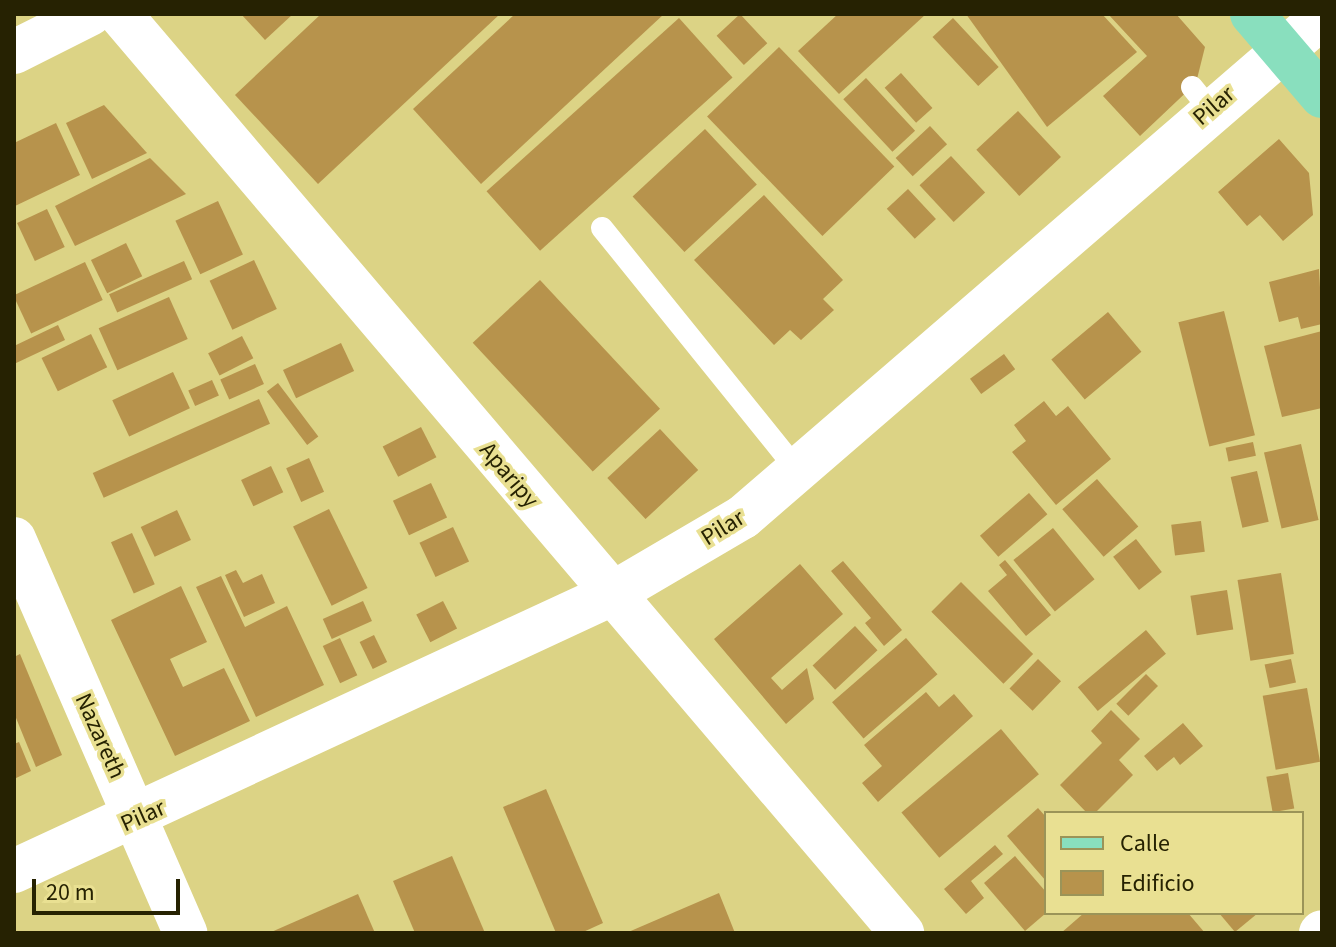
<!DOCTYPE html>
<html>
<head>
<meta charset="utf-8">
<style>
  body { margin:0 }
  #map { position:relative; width:1336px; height:947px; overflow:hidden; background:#dcd385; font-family:"Source Sans 3",sans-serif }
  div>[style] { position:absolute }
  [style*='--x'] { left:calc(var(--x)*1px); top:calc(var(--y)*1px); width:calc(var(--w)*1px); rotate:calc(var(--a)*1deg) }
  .building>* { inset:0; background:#b7934c; transform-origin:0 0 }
  .lane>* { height:22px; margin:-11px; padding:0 11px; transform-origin:11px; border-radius:11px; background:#fff }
  .street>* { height:44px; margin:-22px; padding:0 22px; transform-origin:22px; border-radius:22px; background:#fff }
  .secondary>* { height:44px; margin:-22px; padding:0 22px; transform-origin:22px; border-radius:22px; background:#fff }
  .primary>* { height:44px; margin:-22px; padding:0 22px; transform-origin:22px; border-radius:22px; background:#89dfbe }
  span { translate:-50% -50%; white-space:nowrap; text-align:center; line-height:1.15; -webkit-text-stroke:7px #e9e092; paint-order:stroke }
  .street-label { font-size:24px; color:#262202 }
  .frame { position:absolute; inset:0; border:16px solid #262202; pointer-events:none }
  .legend { position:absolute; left:1044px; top:811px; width:260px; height:104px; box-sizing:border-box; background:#e9e092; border:2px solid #9b9458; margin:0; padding:10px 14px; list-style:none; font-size:24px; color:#262202 }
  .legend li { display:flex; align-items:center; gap:16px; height:40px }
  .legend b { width:40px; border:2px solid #9b9458 }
  .scale { position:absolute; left:32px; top:879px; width:148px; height:36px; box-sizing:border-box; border:4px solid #262202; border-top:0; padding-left:10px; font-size:24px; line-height:28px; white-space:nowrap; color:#262202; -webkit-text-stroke:6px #e9e092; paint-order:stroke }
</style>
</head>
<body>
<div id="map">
  <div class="building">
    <i style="clip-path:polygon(241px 14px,293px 14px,265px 40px)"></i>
    <i style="clip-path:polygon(321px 14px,500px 14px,318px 184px,235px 95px)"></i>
    <i style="clip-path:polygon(515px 14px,664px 14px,481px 184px,413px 109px)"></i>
    <i style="left:740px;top:14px;width:40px;height:32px;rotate:47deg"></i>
    <i style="clip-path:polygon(838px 14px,926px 14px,839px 94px,798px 51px)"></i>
    <i style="clip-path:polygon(966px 14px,1102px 14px,1137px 52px,1047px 127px)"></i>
    <i style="clip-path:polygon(1108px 14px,1176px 14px,1205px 47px,1196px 83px,1140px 136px,1103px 96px,1147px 56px)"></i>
    <i style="left:679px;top:18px;width:80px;height:259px;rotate:48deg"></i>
    <i style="left:953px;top:18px;width:67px;height:28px;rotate:47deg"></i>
    <i style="left:779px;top:47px;width:166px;height:100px;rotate:46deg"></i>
    <i style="left:901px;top:73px;width:47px;height:22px;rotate:48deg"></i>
    <i style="left:866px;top:78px;width:72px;height:31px;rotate:47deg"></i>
    <i style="clip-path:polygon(104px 105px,147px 153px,92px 179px,66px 123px)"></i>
    <i style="left:1018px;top:111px;width:63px;height:57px;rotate:47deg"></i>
    <i style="clip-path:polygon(56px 123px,80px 175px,15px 206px,14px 143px)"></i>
    <i style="left:930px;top:126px;width:25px;height:47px;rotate:47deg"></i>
    <i style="left:705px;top:129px;width:76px;height:99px;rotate:47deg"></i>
    <i style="clip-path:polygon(1279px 139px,1309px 173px,1313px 215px,1283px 241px,1260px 215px,1247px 226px,1218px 192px)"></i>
    <i style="left:951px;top:156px;width:50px;height:43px;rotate:47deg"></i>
    <i style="clip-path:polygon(150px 158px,186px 194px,75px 246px,55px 206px)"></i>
    <i style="left:908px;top:189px;width:41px;height:29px;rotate:47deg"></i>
    <i style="clip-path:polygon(764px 195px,843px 280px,823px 299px,834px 310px,801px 340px,790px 330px,774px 345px,694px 260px)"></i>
    <i style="left:218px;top:201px;width:59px;height:47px;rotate:65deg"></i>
    <i style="left:47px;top:209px;width:42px;height:33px;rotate:65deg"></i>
    <i style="left:126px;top:243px;width:37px;height:39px;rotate:64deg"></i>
    <i style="left:254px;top:260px;width:54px;height:49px;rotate:65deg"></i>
    <i style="left:184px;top:261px;width:20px;height:82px;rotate:66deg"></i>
    <i style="left:85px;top:262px;width:42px;height:79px;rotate:65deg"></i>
    <i style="clip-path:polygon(1319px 269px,1322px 324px,1301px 329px,1298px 317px,1279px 322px,1269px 282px)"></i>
    <i style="left:540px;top:280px;width:176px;height:92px;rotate:47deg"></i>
    <i style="left:169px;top:297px;width:46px;height:77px;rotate:66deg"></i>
    <i style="left:1224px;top:311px;width:128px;height:47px;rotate:76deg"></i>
    <i style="left:1108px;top:312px;width:52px;height:74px;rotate:50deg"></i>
    <i style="clip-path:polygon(58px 325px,65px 340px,14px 364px,14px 346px)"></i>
    <i style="clip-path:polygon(1322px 331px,1322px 408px,1282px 417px,1264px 346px)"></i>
    <i style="left:91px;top:334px;width:37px;height:55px;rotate:64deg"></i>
    <i style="left:242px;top:336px;width:25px;height:38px;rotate:63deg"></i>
    <i style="left:341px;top:343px;width:31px;height:64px;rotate:65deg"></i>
    <i style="left:1004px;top:354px;width:19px;height:42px;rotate:54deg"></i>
    <i style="left:255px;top:364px;width:22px;height:38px;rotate:66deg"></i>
    <i style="left:173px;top:372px;width:40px;height:67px;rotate:65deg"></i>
    <i style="left:212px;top:380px;width:17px;height:26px;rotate:66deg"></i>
    <i style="left:278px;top:383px;width:67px;height:14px;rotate:53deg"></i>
    <i style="left:259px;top:399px;width:27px;height:182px;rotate:66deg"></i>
    <i style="clip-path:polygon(1044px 401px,1056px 416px,1068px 406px,1111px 459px,1056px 505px,1012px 452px,1026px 441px,1014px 425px)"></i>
    <i style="left:421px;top:427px;width:34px;height:43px;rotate:63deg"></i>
    <i style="left:660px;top:429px;width:56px;height:72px;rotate:47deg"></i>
    <i style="left:1253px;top:442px;width:14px;height:28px;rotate:78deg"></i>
    <i style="left:1301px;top:444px;width:78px;height:38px;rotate:77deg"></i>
    <i style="left:309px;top:458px;width:37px;height:25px;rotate:66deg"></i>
    <i style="left:271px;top:466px;width:29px;height:33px;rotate:65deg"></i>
    <i style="left:1257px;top:471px;width:52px;height:27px;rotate:77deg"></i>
    <i style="left:1097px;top:479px;width:63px;height:46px;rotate:49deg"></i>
    <i style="left:431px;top:483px;width:38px;height:42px;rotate:65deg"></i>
    <i style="left:1029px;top:493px;width:28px;height:65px;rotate:49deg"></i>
    <i style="left:329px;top:509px;width:88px;height:40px;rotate:64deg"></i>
    <i style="left:177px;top:510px;width:33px;height:40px;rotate:65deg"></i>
    <i style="left:1201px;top:521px;width:31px;height:30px;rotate:83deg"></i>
    <i style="left:453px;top:527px;width:38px;height:37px;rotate:65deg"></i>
    <i style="left:1053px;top:528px;width:66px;height:51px;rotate:51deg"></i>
    <i style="left:132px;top:533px;width:56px;height:23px;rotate:66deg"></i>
    <i style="left:1136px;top:539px;width:42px;height:29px;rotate:52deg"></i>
    <i style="clip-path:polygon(1005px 560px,1051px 615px,1026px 636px,988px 591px,1007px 575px,999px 565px)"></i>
    <i style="clip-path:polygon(843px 561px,902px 630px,884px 646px,865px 623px,871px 618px,831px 571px)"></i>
    <i style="clip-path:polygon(800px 564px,843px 614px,771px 678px,782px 690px,807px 668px,814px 699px,786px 724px,714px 639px)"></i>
    <i style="clip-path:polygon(236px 570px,243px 583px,262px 574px,275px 603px,244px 617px,225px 575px)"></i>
    <i style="left:1281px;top:573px;width:82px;height:44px;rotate:81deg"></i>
    <i style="clip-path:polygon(221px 576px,245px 627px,287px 606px,324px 685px,256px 717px,196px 587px)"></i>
    <i style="left:961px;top:582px;width:102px;height:42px;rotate:45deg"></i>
    <i style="clip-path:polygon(181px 586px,207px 642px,170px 659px,183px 687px,224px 668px,250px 721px,175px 756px,111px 620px)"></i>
    <i style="left:1227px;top:590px;width:40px;height:37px;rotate:81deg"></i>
    <i style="left:363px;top:601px;width:22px;height:44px;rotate:66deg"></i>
    <i style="left:443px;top:601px;width:31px;height:30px;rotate:63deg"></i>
    <i style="left:855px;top:626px;width:33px;height:58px;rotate:47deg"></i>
    <i style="left:1146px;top:630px;width:31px;height:89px;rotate:50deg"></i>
    <i style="left:374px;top:635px;width:30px;height:16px;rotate:64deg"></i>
    <i style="left:340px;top:638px;width:41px;height:19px;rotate:65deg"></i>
    <i style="left:906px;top:638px;width:48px;height:98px;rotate:49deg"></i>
    <i style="clip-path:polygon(20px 654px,62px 755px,36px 767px,14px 713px,14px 657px)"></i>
    <i style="left:1038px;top:659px;width:32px;height:41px;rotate:44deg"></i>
    <i style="left:1291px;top:659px;width:24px;height:27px;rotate:78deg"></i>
    <i style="left:1146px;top:674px;width:17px;height:42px;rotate:45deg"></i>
    <i style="left:1307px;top:688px;width:75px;height:45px;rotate:80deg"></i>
    <i style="clip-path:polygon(926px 692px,939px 707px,954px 694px,973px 716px,878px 802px,862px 783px,882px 766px,864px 745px)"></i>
    <i style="clip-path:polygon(1111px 710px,1140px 739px,1119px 760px,1133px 775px,1095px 813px,1087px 813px,1060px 785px,1102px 743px,1091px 731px)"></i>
    <i style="clip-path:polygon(1183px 723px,1203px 746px,1180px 765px,1174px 757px,1157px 771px,1144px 756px)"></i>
    <i style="left:1001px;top:729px;width:59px;height:130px;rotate:50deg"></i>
    <i style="clip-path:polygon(19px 742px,31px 771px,14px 779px,14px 744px)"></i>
    <i style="left:1288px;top:773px;width:36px;height:22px;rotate:80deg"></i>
    <i style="clip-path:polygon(546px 789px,603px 923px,581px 933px,556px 933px,503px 807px)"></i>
    <i style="clip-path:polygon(1038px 808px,1046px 817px,1046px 881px,1007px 836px)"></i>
    <i style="clip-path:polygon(995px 845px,1003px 854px,971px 881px,984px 898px,966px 914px,944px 889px)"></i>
    <i style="clip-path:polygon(452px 856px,485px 933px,415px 933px,393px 881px)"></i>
    <i style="clip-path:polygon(1015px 856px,1046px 892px,1046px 913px,1025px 931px,984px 883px)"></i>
    <i style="clip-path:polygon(719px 893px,735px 933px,626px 933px)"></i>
    <i style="clip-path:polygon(358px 894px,375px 933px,269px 933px)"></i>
    <i style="clip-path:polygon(1084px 913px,1188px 913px,1205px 933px,1061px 933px)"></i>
    <i style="clip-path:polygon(1219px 913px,1258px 913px,1235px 932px)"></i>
  </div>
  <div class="lane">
    <i style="--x:1192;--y:87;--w:28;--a:51"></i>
    <i style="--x:602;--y:228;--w:311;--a:51.1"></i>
  </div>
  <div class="street">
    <i style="--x:120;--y:14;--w:1207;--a:49.6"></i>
    <i style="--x:14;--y:52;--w:85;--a:-26.6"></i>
    <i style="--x:14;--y:539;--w:430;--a:66.5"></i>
    <i style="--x:1321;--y:933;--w:1;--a:-45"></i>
  </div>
  <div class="secondary">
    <i style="--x:14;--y:871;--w:657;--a:-24.85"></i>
    <i style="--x:610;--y:595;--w:154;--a:-30.4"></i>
    <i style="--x:743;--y:517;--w:765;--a:-40.81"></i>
  </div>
  <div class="primary">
    <i style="--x:1252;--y:14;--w:108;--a:49.5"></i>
  </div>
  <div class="street-label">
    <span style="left:1214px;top:106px;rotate:-41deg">Pilar</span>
    <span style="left:509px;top:475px;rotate:50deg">Aparipy</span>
    <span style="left:723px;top:528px;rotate:-32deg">Pilar</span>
    <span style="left:100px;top:736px;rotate:66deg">Nazareth</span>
    <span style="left:143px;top:816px;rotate:-24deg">Pilar</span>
  </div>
  <div class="frame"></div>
  <ul class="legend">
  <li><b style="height:10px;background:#89dfbe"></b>Calle</li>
  <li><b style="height:22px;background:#b7934c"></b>Edificio</li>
  </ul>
  <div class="scale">20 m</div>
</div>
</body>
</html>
